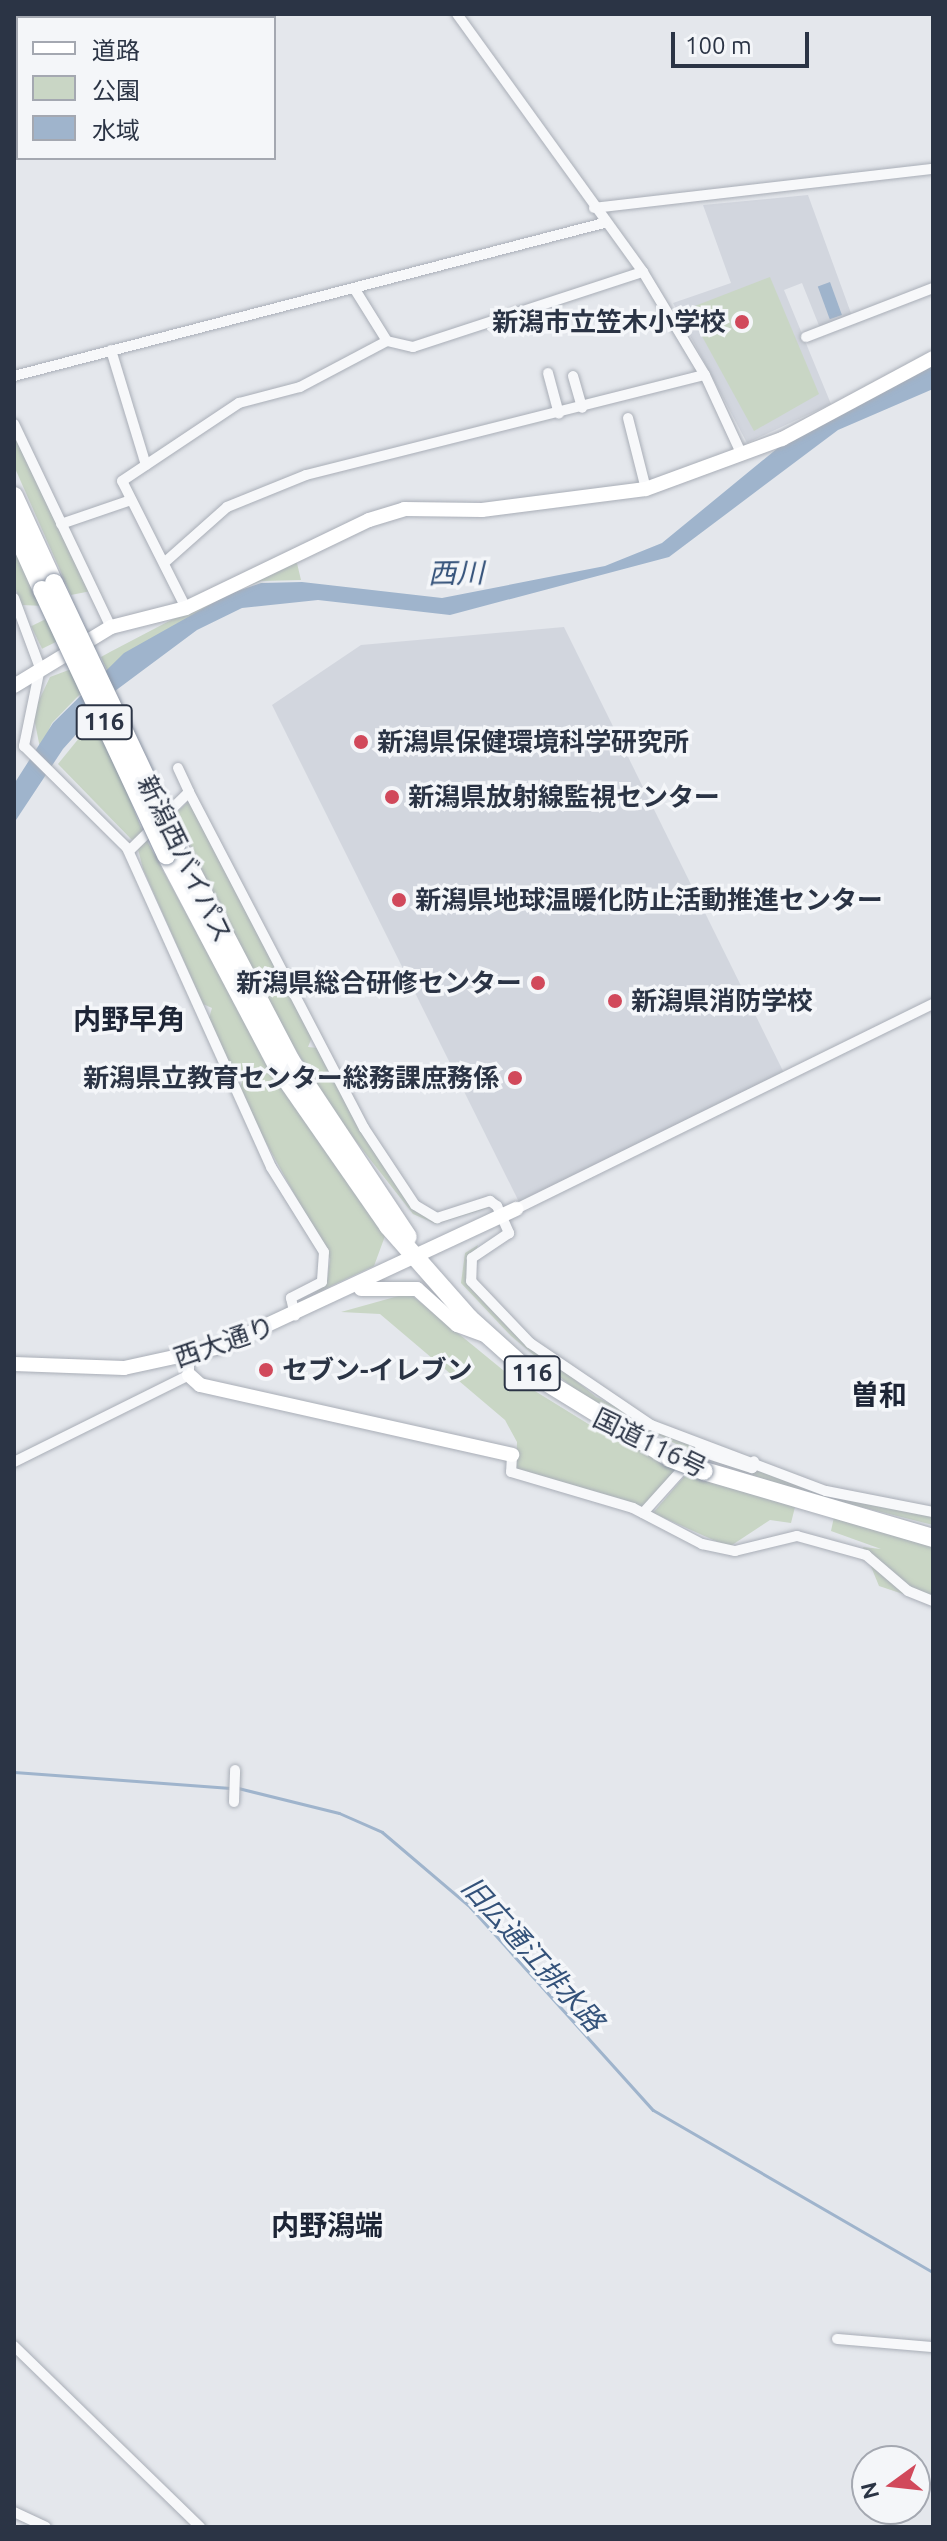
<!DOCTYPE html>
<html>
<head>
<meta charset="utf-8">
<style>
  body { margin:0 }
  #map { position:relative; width:947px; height:2541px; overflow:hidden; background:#e4e7ec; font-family:Ubuntu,"Noto Sans JP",sans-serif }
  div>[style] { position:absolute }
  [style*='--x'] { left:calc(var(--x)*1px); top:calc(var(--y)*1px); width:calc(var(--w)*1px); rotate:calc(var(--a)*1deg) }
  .built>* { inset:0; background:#d2d6de }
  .green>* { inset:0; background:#c9d6c5; transform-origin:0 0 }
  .water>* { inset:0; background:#9fb4cc; transform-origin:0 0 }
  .stream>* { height:3px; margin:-1.5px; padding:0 1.5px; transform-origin:1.5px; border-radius:1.5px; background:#9fb4cc }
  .roads { filter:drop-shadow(0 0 2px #a9aeb7) drop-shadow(0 0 2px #a9aeb7) }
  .street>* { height:10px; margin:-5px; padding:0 5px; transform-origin:5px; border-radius:5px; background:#f7f8fa }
  .secondary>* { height:14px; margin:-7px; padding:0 7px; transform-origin:7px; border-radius:7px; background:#fff }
  .highway>* { height:18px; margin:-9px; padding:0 9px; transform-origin:9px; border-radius:9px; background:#fff }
  .bridges { filter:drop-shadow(0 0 2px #8b94a3) drop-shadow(0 0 2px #8b94a3) }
  .highway-bridge>* { height:18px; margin:-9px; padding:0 9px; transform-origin:9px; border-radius:9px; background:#fff }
  .dots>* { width:22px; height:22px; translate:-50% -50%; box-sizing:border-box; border:4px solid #f4f6f9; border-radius:50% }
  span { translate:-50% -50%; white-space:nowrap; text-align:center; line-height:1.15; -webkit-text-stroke:7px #f4f6f9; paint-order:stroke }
  .shield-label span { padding:2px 6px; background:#f4f6f9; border:2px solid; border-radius:6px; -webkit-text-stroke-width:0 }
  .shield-label { font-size:24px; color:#2b3445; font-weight:700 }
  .poi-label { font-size:26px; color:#2b3445; font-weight:700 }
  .right { translate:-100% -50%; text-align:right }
  .left { translate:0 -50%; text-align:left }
  .street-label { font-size:26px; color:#2b3445 }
  .water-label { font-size:28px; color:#34527a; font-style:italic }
  .neighbourhood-label { font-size:28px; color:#1d2536; font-weight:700 }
  .frame { position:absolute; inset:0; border:16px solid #2b3445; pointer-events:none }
  .legend { position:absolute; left:16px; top:16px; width:260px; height:144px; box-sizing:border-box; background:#f4f6f9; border:2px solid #a4a8b1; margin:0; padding:10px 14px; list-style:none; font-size:24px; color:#2b3445 }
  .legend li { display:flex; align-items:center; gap:16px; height:40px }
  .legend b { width:40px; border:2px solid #a4a8b1 }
  .north { position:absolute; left:851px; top:2445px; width:80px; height:80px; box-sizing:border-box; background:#f4f6f9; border:2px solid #a4a8b1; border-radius:50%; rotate:255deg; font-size:22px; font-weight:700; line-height:32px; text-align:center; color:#2b3445 }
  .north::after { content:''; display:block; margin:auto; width:28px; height:36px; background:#d1495b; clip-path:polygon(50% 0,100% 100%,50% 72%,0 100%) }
  .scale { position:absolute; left:671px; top:32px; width:138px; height:36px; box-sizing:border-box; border:4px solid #2b3445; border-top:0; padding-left:10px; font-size:24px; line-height:28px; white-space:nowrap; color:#2b3445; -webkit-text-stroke:6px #f4f6f9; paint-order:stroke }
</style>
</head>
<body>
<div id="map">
  <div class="built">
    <i style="clip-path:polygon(808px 195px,852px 316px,820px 328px,802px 283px,784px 290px,831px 404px,747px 443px,673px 303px,731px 283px,703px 205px)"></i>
    <i style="clip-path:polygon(564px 627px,784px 1073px,519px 1202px,272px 705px,361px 645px)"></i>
  </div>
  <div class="green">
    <i style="clip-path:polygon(770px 277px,819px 394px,754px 431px,687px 309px)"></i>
    <i style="clip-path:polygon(14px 428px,91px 591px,71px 595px,14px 466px)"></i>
    <i style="clip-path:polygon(14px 538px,45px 606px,22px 605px,14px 585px)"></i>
    <i style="clip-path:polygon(295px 555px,301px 580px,261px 581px,227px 594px,107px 670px,101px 657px,110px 652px)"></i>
    <i style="left:50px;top:617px;width:25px;height:21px;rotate:64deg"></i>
    <i style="clip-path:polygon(74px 668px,84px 690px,52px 723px,40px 748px,33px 713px,50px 677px)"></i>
    <i style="clip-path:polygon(97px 716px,143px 833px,132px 840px,58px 764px)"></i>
    <i style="clip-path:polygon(189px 801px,278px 970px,271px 978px,283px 978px,312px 1037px,308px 1047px,318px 1048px,403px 1195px,429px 1220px,491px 1207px,436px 1224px,413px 1214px,333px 1112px,257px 985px,175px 814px)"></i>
    <i style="clip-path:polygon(147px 841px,266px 1061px,385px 1236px,374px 1266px,314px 1294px,327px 1282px,330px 1259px,253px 1119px,239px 1088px,244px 1078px,234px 1077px,209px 1018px,212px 1008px,203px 1004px,143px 869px,138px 849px)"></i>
    <i style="clip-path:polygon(478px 1245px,466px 1277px,495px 1314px,596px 1397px,699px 1445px,692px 1452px,584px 1397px,511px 1336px,461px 1283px,465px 1253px)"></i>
    <i style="clip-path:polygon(409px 1293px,509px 1375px,611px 1438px,680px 1467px,642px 1507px,516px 1470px,517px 1442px,505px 1420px,380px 1314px,341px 1312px)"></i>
    <i style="clip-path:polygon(705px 1454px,853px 1501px,933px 1516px,933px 1525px,790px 1489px,700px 1456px)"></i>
    <i style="clip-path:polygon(689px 1471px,795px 1507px,791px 1523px,770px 1520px,729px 1547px,653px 1513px)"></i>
    <i style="clip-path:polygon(834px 1517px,933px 1541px,933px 1604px,879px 1586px,863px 1547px,881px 1549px,831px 1531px)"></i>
  </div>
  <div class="water">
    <i style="left:830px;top:282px;width:35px;height:13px;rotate:70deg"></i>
    <i style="clip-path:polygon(933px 365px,933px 389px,838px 430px,669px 557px,450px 615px,318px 600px,242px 608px,197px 630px,115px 691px,63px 749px,14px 823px,14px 784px,53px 723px,124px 653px,229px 594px,261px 583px,302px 582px,442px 598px,605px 566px,662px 543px,790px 438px)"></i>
  </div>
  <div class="stream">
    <i style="--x:14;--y:1772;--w:217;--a:4.2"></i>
    <i style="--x:238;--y:1788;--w:104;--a:13.9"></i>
    <i style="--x:339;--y:1813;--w:47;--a:23.8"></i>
    <i style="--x:382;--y:1832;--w:116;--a:40.4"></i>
    <i style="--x:470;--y:1907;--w:273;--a:48"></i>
    <i style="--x:653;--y:2110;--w:323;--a:30.1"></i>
  </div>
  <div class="roads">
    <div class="street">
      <i style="--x:457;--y:14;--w:318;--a:54.2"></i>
      <i style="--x:643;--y:272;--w:120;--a:59"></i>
      <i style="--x:705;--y:375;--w:88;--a:65.2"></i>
      <i style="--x:594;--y:208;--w:341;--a:-6.6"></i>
      <i style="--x:354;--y:288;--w:62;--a:58.1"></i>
      <i style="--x:387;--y:341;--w:27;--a:13"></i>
      <i style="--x:413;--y:347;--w:242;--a:-18.1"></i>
      <i style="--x:806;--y:337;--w:136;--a:-21.1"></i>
      <i style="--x:111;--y:350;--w:120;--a:73.1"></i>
      <i style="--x:548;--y:373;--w:42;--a:75"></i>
      <i style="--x:14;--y:376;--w:610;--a:-14.54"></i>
      <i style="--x:573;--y:376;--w:33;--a:74"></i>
      <i style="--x:628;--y:418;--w:73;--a:75.8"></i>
      <i style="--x:14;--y:424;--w:225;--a:64.5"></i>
      <i style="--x:61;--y:524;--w:71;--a:-18.9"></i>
      <i style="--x:164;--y:563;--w:84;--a:-41.6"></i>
      <i style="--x:227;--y:507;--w:85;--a:-22.1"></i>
      <i style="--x:306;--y:475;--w:411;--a:-14.1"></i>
      <i style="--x:14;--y:598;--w:75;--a:69.6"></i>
      <i style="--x:40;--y:668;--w:80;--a:101.6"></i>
      <i style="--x:24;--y:746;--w:145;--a:44.7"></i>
      <i style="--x:127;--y:848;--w:350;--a:65.7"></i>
      <i style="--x:271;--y:1167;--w:100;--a:58.1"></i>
      <i style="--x:324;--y:1252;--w:30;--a:94"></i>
      <i style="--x:322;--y:1282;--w:35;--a:153"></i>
      <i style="--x:291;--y:1298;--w:18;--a:77"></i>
      <i style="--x:186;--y:608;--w:142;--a:-116.7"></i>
      <i style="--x:122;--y:481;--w:141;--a:-33.7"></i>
      <i style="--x:239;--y:403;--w:63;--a:-14.7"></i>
      <i style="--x:300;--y:387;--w:98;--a:-27.9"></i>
      <i style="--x:178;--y:768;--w:26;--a:65"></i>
      <i style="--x:129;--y:851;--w:84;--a:-44.5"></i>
      <i style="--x:189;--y:792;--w:379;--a:62.5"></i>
      <i style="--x:364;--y:1128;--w:92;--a:56.5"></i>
      <i style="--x:415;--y:1205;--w:26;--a:31"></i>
      <i style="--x:437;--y:1218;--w:56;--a:-17.8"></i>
      <i style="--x:490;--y:1201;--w:9;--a:36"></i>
      <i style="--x:497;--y:1206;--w:30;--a:66"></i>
      <i style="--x:509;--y:1233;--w:45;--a:146"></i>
      <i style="--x:472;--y:1258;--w:23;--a:92"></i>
      <i style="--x:471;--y:1281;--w:86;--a:46.4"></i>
      <i style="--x:530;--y:1343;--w:146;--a:34.1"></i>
      <i style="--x:651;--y:1425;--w:187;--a:20.7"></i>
      <i style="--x:826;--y:1491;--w:109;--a:11.1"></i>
      <i style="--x:516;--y:1209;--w:465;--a:-26.2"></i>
      <i style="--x:512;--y:1455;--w:17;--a:93"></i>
      <i style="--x:511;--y:1472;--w:127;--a:16.4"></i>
      <i style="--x:633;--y:1508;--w:78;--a:27.6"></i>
      <i style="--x:702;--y:1544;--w:34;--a:12"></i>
      <i style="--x:735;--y:1551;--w:64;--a:-13.6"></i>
      <i style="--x:797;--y:1536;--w:72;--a:15.4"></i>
      <i style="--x:866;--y:1555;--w:55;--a:40.6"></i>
      <i style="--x:908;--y:1591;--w:27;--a:22"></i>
      <i style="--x:14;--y:1462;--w:195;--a:-26.4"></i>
      <i style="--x:189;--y:1375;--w:19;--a:-90"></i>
      <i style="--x:643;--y:1513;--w:84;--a:-47.9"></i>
      <i style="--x:699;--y:1451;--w:56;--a:17.8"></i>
      <i style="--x:752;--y:1468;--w:7;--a:-74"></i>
      <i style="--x:234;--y:1802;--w:32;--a:-88"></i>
      <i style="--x:837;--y:2339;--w:96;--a:4.8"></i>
      <i style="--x:14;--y:2346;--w:260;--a:44.2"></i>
      <i style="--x:14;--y:2512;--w:35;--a:25"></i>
    </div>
    <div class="secondary">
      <i style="--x:14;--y:686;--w:114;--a:-31.3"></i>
      <i style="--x:111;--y:627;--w:77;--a:-14.2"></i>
      <i style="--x:186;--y:608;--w:203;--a:-25.7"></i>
      <i style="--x:369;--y:520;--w:37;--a:-17"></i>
      <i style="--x:404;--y:509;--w:78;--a:0.7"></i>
      <i style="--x:482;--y:510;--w:165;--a:-7.3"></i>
      <i style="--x:646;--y:489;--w:145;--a:-20.2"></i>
      <i style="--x:782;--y:439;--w:171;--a:-28.2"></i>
      <i style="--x:361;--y:1289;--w:56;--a:0"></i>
      <i style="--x:417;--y:1289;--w:54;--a:42"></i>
      <i style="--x:457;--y:1325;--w:32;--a:20"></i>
      <i style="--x:14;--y:1364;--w:110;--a:2.1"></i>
      <i style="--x:124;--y:1368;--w:98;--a:-12.3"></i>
      <i style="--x:220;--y:1347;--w:327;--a:-25"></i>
      <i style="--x:189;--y:1375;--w:15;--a:42"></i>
      <i style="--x:200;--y:1385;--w:320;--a:12.6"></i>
    </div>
    <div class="highway">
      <i style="--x:14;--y:496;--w:96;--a:65.3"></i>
      <i style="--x:14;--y:528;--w:68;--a:65.7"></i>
      <i style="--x:177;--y:843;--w:246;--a:62.4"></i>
      <i style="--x:291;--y:1061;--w:211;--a:56.4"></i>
      <i style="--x:166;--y:855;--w:242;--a:62.2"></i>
      <i style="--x:279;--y:1069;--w:191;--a:55.2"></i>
      <i style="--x:388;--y:1226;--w:123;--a:48.6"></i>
      <i style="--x:469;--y:1318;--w:78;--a:41.9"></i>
      <i style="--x:527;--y:1370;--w:168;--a:31.6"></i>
      <i style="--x:704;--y:1471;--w:239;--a:16.3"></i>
    </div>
  </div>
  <div class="bridges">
    <div class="highway-bridge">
      <i style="--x:54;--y:583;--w:288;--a:64.7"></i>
      <i style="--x:42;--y:590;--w:293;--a:64.9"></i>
      <i style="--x:670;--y:1458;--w:36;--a:21"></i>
    </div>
  </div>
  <div class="dots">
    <i style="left:742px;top:322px;background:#d1495b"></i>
    <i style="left:361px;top:742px;background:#d1495b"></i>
    <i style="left:392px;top:797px;background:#d1495b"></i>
    <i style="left:399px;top:900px;background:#d1495b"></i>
    <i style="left:538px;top:983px;background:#d1495b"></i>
    <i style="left:615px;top:1001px;background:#d1495b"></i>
    <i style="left:515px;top:1078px;background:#d1495b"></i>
    <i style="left:266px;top:1370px;background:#d1495b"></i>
  </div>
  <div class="shield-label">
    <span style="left:104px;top:722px">116</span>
    <span style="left:532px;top:1373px">116</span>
  </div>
  <div class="poi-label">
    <span class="right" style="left:726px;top:322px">新潟市立笠木小学校</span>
    <span class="left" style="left:377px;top:742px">新潟県保健環境科学研究所</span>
    <span class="left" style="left:408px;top:797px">新潟県放射線監視センター</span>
    <span class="left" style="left:415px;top:900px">新潟県地球温暖化防止活動推進センター</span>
    <span class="right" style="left:522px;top:983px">新潟県総合研修センター</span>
    <span class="left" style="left:631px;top:1001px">新潟県消防学校</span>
    <span class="right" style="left:499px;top:1078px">新潟県立教育センター総務課庶務係</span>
    <span class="left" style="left:282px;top:1370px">セブン-イレブン</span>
  </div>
  <div class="street-label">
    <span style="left:185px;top:859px;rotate:64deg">新潟西バイパス</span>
    <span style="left:224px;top:1342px;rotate:-19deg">西大通り</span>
    <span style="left:650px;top:1443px;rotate:26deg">国道116号</span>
  </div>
  <div class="water-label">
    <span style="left:456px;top:573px;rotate:-1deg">西川</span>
    <span style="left:533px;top:1954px;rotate:48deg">旧広通江排水路</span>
  </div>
  <div class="neighbourhood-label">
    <span style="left:129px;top:1019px">内野早角</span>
    <span style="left:879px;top:1395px">曽和</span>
    <span style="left:327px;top:2225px">内野潟端</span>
  </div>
  <div class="frame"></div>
  <ul class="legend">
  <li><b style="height:10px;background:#fff"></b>道路</li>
  <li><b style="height:22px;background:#c9d6c5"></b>公園</li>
  <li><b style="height:22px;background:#9fb4cc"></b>水域</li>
  </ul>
  <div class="north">N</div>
  <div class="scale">100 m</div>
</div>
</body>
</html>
